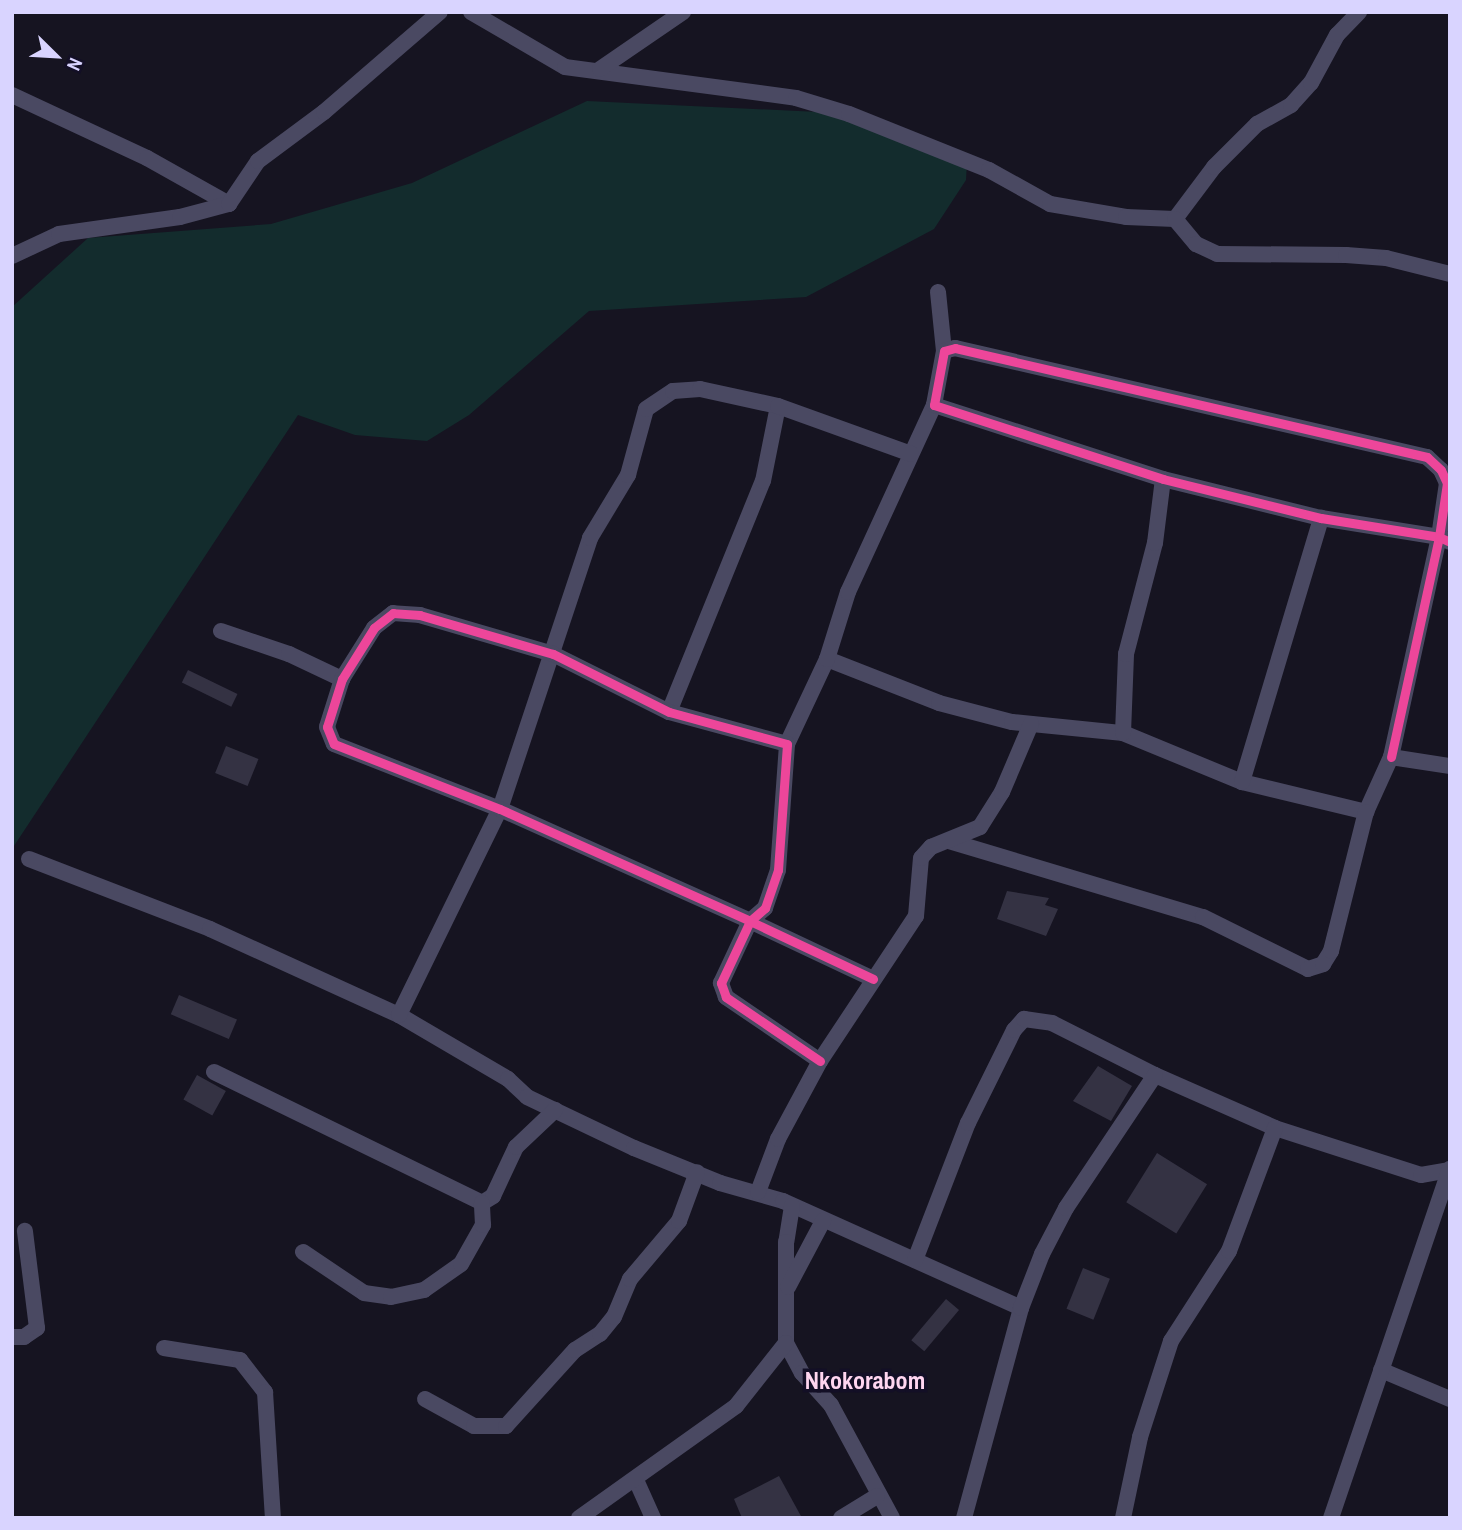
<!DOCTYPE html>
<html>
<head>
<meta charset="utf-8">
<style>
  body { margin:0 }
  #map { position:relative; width:1462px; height:1530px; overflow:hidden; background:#161421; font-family:"Archivo Narrow",sans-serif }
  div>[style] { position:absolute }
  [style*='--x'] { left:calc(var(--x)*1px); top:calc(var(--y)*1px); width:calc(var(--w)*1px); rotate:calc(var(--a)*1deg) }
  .green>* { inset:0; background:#132c2d }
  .building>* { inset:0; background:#343243; transform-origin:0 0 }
  .minor>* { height:16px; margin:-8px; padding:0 8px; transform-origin:8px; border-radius:8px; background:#4a4962 }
  .cycleway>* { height:9px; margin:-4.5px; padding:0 4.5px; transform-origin:4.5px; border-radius:4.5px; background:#ed469a }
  span { translate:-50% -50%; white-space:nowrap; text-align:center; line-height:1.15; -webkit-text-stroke:7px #130f26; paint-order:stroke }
  .quarter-label { font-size:24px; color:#ffd6f0; font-weight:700 }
  .frame { position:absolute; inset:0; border:14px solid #d9d4ff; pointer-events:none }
  .north { position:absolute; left:21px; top:21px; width:70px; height:70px; -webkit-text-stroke:5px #130f26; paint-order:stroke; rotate:114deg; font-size:19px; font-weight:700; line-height:28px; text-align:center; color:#d9d4ff }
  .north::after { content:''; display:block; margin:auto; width:24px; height:32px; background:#d9d4ff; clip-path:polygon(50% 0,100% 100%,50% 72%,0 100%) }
</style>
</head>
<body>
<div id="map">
  <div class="green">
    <i style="clip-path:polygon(587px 101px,839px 113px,967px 162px,966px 180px,934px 229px,806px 297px,589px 311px,469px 415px,427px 441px,355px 435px,298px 415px,12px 849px,12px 307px,88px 238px,271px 224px,412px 183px)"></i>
  </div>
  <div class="building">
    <i style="left:188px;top:670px;width:55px;height:14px;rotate:26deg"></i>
    <i style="left:226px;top:746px;width:35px;height:29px;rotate:22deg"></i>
    <i style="clip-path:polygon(1007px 891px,1049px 898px,1045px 905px,1058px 909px,1046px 936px,997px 919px)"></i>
    <i style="left:179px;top:995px;width:63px;height:21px;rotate:23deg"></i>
    <i style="clip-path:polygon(1098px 1066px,1132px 1086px,1111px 1121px,1073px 1101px)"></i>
    <i style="left:197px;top:1075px;width:33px;height:28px;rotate:29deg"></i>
    <i style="left:1157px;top:1153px;width:59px;height:58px;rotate:32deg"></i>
    <i style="left:1083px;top:1268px;width:29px;height:44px;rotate:22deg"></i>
    <i style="left:946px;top:1299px;width:17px;height:54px;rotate:40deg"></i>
    <i style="clip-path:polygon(779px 1476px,802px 1518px,742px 1518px,734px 1499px)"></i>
  </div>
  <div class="minor">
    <i style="--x:471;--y:12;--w:109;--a:30.3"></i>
    <i style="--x:565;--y:67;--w:233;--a:7.6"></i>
    <i style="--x:796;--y:98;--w:55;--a:16.8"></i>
    <i style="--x:849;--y:114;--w:151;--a:21.8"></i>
    <i style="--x:989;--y:170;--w:70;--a:29.1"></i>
    <i style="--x:1050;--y:204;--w:77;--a:9.7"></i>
    <i style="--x:1126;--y:217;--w:49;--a:2.3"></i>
    <i style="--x:1175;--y:219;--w:65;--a:-53.1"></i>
    <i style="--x:1214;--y:167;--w:61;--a:-45"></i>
    <i style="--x:1257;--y:124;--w:39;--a:-29"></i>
    <i style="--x:1291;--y:105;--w:30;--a:-48"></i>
    <i style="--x:1311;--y:83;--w:55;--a:-61.6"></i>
    <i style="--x:1337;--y:35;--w:32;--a:-46"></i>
    <i style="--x:600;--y:69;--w:101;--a:-34.5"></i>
    <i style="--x:12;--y:95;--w:149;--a:25"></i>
    <i style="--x:147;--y:158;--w:94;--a:29.3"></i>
    <i style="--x:1175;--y:219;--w:33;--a:50"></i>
    <i style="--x:1196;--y:244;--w:23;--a:25"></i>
    <i style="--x:1217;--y:254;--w:129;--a:0.4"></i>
    <i style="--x:1346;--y:255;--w:40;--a:4.3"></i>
    <i style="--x:1386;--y:258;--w:66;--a:14"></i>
    <i style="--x:12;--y:256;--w:52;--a:-25.1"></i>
    <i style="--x:59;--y:234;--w:122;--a:-8"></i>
    <i style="--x:180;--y:217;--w:51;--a:-14.9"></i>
    <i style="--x:229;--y:204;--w:52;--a:-56"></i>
    <i style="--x:258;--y:161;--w:82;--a:-36.6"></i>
    <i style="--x:324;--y:112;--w:153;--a:-40.8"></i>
    <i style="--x:938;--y:292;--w:59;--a:84.2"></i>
    <i style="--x:221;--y:631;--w:72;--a:18.7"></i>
    <i style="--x:289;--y:654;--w:59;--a:25.3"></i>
    <i style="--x:827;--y:659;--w:120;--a:21.4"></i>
    <i style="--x:939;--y:703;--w:75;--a:14.6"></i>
    <i style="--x:1012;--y:722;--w:112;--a:5.7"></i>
    <i style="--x:1123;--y:733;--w:129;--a:22.4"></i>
    <i style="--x:1242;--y:782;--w:128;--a:13.6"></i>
    <i style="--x:1366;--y:812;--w:60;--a:-65.6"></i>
    <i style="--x:1391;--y:757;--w:60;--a:8.7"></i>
    <i style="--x:669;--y:712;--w:249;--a:-67.9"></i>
    <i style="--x:763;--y:481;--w:76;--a:-78.7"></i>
    <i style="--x:1123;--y:733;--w:79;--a:-87.8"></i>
    <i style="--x:1126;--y:654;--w:115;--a:-75.4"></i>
    <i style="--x:1155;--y:543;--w:64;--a:-82.9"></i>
    <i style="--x:787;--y:744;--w:94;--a:-64.8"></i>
    <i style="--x:827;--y:659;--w:70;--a:-72.6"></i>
    <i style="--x:848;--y:592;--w:206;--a:-65.3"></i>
    <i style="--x:1391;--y:757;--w:225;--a:-77.7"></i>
    <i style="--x:1439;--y:537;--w:55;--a:-81.6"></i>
    <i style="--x:1447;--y:483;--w:14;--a:-115"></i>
    <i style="--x:1441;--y:470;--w:19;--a:-137"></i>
    <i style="--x:1427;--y:457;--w:484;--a:-167"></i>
    <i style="--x:955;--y:348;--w:11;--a:165"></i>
    <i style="--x:944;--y:351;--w:55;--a:100.5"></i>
    <i style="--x:934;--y:405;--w:241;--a:17.9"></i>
    <i style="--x:1163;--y:479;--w:163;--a:13.9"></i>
    <i style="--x:1321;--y:518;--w:120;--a:9.1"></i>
    <i style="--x:1439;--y:537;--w:12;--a:24"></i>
    <i style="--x:1242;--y:782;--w:276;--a:-73.3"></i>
    <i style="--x:949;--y:841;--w:265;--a:16.7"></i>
    <i style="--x:1203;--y:917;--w:117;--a:26.3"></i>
    <i style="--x:1308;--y:969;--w:16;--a:-18"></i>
    <i style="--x:1323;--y:964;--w:15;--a:-58"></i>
    <i style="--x:1331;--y:951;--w:143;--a:-75.9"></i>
    <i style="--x:29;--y:859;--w:194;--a:21.1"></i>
    <i style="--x:210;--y:929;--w:208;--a:24.5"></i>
    <i style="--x:399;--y:1015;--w:126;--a:30.4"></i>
    <i style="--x:508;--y:1079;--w:26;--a:43"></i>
    <i style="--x:527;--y:1097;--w:119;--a:25.5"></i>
    <i style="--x:634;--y:1148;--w:93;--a:22.1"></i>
    <i style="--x:720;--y:1183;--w:66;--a:15.9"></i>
    <i style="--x:783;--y:1201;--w:261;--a:24.2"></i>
    <i style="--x:399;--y:1015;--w:229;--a:-63.9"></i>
    <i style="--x:500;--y:809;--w:286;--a:-71.6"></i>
    <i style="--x:590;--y:538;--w:74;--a:-58.9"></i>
    <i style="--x:628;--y:475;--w:68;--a:-74.7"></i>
    <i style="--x:646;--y:409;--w:32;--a:-34"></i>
    <i style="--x:673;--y:391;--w:27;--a:-4"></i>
    <i style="--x:700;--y:389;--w:80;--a:12.3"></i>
    <i style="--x:778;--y:406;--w:141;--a:19.8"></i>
    <i style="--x:820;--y:1061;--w:114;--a:-145.8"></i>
    <i style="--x:726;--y:997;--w:15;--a:-110"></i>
    <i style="--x:721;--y:983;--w:68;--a:-64.9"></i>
    <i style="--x:750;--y:921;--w:20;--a:-41"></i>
    <i style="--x:765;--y:908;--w:40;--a:-71.1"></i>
    <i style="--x:778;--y:870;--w:126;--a:-85.9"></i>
    <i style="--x:787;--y:744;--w:122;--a:-164.8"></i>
    <i style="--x:669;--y:712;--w:130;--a:-153.4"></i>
    <i style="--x:553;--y:654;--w:139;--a:-163.7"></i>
    <i style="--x:420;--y:615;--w:27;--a:-176"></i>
    <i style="--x:393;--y:613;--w:24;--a:142"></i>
    <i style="--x:374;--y:628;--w:60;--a:122.1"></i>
    <i style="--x:342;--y:679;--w:50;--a:107.4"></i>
    <i style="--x:327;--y:727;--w:18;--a:68"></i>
    <i style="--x:334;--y:744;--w:178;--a:21.4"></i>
    <i style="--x:500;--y:809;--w:274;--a:24.1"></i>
    <i style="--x:750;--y:921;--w:136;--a:25.2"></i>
    <i style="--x:214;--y:1072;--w:298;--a:26"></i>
    <i style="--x:482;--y:1203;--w:13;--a:-32"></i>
    <i style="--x:493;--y:1196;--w:54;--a:-64.9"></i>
    <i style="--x:516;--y:1147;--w:54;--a:-43.5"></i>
    <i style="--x:758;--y:1192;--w:57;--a:-69.3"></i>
    <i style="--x:778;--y:1139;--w:89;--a:-61.7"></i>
    <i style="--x:820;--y:1061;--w:174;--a:-56.5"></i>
    <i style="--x:916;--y:916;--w:58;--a:-85.1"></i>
    <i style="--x:921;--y:858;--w:15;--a:-48"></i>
    <i style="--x:931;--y:847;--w:53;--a:-22.2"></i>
    <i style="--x:980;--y:827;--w:41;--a:-57.8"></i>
    <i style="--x:1002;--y:792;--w:74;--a:-66.9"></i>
    <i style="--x:792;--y:1206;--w:36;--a:99"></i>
    <i style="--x:786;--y:1242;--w:101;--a:90"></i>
    <i style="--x:786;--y:1343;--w:34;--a:62"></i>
    <i style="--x:802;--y:1373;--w:43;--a:47.8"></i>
    <i style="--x:831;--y:1405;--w:128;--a:61.6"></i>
    <i style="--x:303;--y:1252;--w:73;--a:33.9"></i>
    <i style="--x:364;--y:1293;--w:27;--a:8"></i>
    <i style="--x:391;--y:1297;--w:34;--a:-12"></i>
    <i style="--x:424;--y:1290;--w:45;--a:-35.1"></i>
    <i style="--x:461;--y:1264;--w:45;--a:-60.6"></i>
    <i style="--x:483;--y:1225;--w:22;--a:-93"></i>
    <i style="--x:915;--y:1260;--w:147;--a:-68.9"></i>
    <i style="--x:968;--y:1123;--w:104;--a:-63.7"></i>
    <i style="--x:1014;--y:1030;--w:15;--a:-48"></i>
    <i style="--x:1024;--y:1019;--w:28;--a:8"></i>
    <i style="--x:1052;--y:1023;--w:115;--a:26.8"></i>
    <i style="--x:1155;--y:1075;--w:131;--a:23.8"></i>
    <i style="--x:1275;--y:1128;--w:153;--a:17.8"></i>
    <i style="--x:1421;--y:1175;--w:28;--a:-10"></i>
    <i style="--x:788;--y:1287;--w:75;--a:-62.1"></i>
    <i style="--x:12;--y:1337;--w:12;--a:0"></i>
    <i style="--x:24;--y:1337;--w:16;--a:-35"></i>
    <i style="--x:37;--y:1328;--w:98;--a:-97.1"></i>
    <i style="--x:164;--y:1348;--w:77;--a:9"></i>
    <i style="--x:240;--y:1360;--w:41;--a:52"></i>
    <i style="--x:265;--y:1392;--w:126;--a:86.4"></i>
    <i style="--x:1381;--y:1370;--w:75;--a:22.8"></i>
    <i style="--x:425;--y:1399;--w:56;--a:28.9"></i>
    <i style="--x:474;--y:1426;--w:32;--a:0"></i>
    <i style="--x:506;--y:1426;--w:103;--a:-47.8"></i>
    <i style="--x:575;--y:1350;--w:30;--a:-33"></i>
    <i style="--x:600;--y:1334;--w:22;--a:-51"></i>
    <i style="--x:614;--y:1317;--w:41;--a:-67.2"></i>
    <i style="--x:630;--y:1279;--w:76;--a:-49.8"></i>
    <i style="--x:679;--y:1221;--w:52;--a:-69.8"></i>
    <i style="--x:636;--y:1480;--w:42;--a:65.9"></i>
    <i style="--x:579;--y:1518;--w:193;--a:-35.5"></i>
    <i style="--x:736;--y:1406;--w:80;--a:-51.6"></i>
    <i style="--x:841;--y:1518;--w:42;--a:-31.4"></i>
    <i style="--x:964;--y:1518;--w:218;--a:-74.8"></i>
    <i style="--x:1021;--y:1308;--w:58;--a:-68.7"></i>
    <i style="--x:1042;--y:1254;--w:52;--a:-62.4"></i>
    <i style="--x:1066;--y:1208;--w:160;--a:-56.2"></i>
    <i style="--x:1123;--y:1518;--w:83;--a:-78.1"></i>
    <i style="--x:1140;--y:1437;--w:101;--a:-72.1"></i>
    <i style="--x:1171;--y:1341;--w:107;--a:-57.2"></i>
    <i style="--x:1229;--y:1251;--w:131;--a:-69.5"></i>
    <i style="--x:1331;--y:1518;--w:369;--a:-71.2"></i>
  </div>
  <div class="cycleway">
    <i style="--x:1391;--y:757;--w:225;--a:-77.7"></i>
    <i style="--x:1439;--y:537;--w:55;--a:-81.6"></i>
    <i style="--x:1447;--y:483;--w:14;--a:-115"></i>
    <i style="--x:1441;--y:470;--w:19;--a:-137"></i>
    <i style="--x:1427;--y:457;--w:484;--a:-167"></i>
    <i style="--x:955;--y:348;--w:11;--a:165"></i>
    <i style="--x:944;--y:351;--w:55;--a:100.5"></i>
    <i style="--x:934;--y:405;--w:241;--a:17.9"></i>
    <i style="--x:1163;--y:479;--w:163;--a:13.9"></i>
    <i style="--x:1321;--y:518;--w:120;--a:9.1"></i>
    <i style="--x:1439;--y:537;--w:12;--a:24"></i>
    <i style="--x:820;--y:1061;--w:114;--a:-145.8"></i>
    <i style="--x:726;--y:997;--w:15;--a:-110"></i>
    <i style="--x:721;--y:983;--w:68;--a:-64.9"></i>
    <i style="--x:750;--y:921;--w:20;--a:-41"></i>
    <i style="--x:765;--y:908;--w:40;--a:-71.1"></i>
    <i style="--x:778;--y:870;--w:126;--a:-85.9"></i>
    <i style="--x:787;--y:744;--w:122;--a:-164.8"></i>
    <i style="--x:669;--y:712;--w:130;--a:-153.4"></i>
    <i style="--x:553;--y:654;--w:139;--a:-163.7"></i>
    <i style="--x:420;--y:615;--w:27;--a:-176"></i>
    <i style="--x:393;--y:613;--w:24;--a:142"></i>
    <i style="--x:374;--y:628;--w:60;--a:122.1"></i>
    <i style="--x:342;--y:679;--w:50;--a:107.4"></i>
    <i style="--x:327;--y:727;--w:18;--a:68"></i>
    <i style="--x:334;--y:744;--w:178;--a:21.4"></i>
    <i style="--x:500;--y:809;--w:274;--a:24.1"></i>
    <i style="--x:750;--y:921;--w:136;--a:25.2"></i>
  </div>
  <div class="quarter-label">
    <span style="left:865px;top:1381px">Nkokorabom</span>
  </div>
  <div class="frame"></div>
  <div class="north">N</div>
</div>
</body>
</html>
